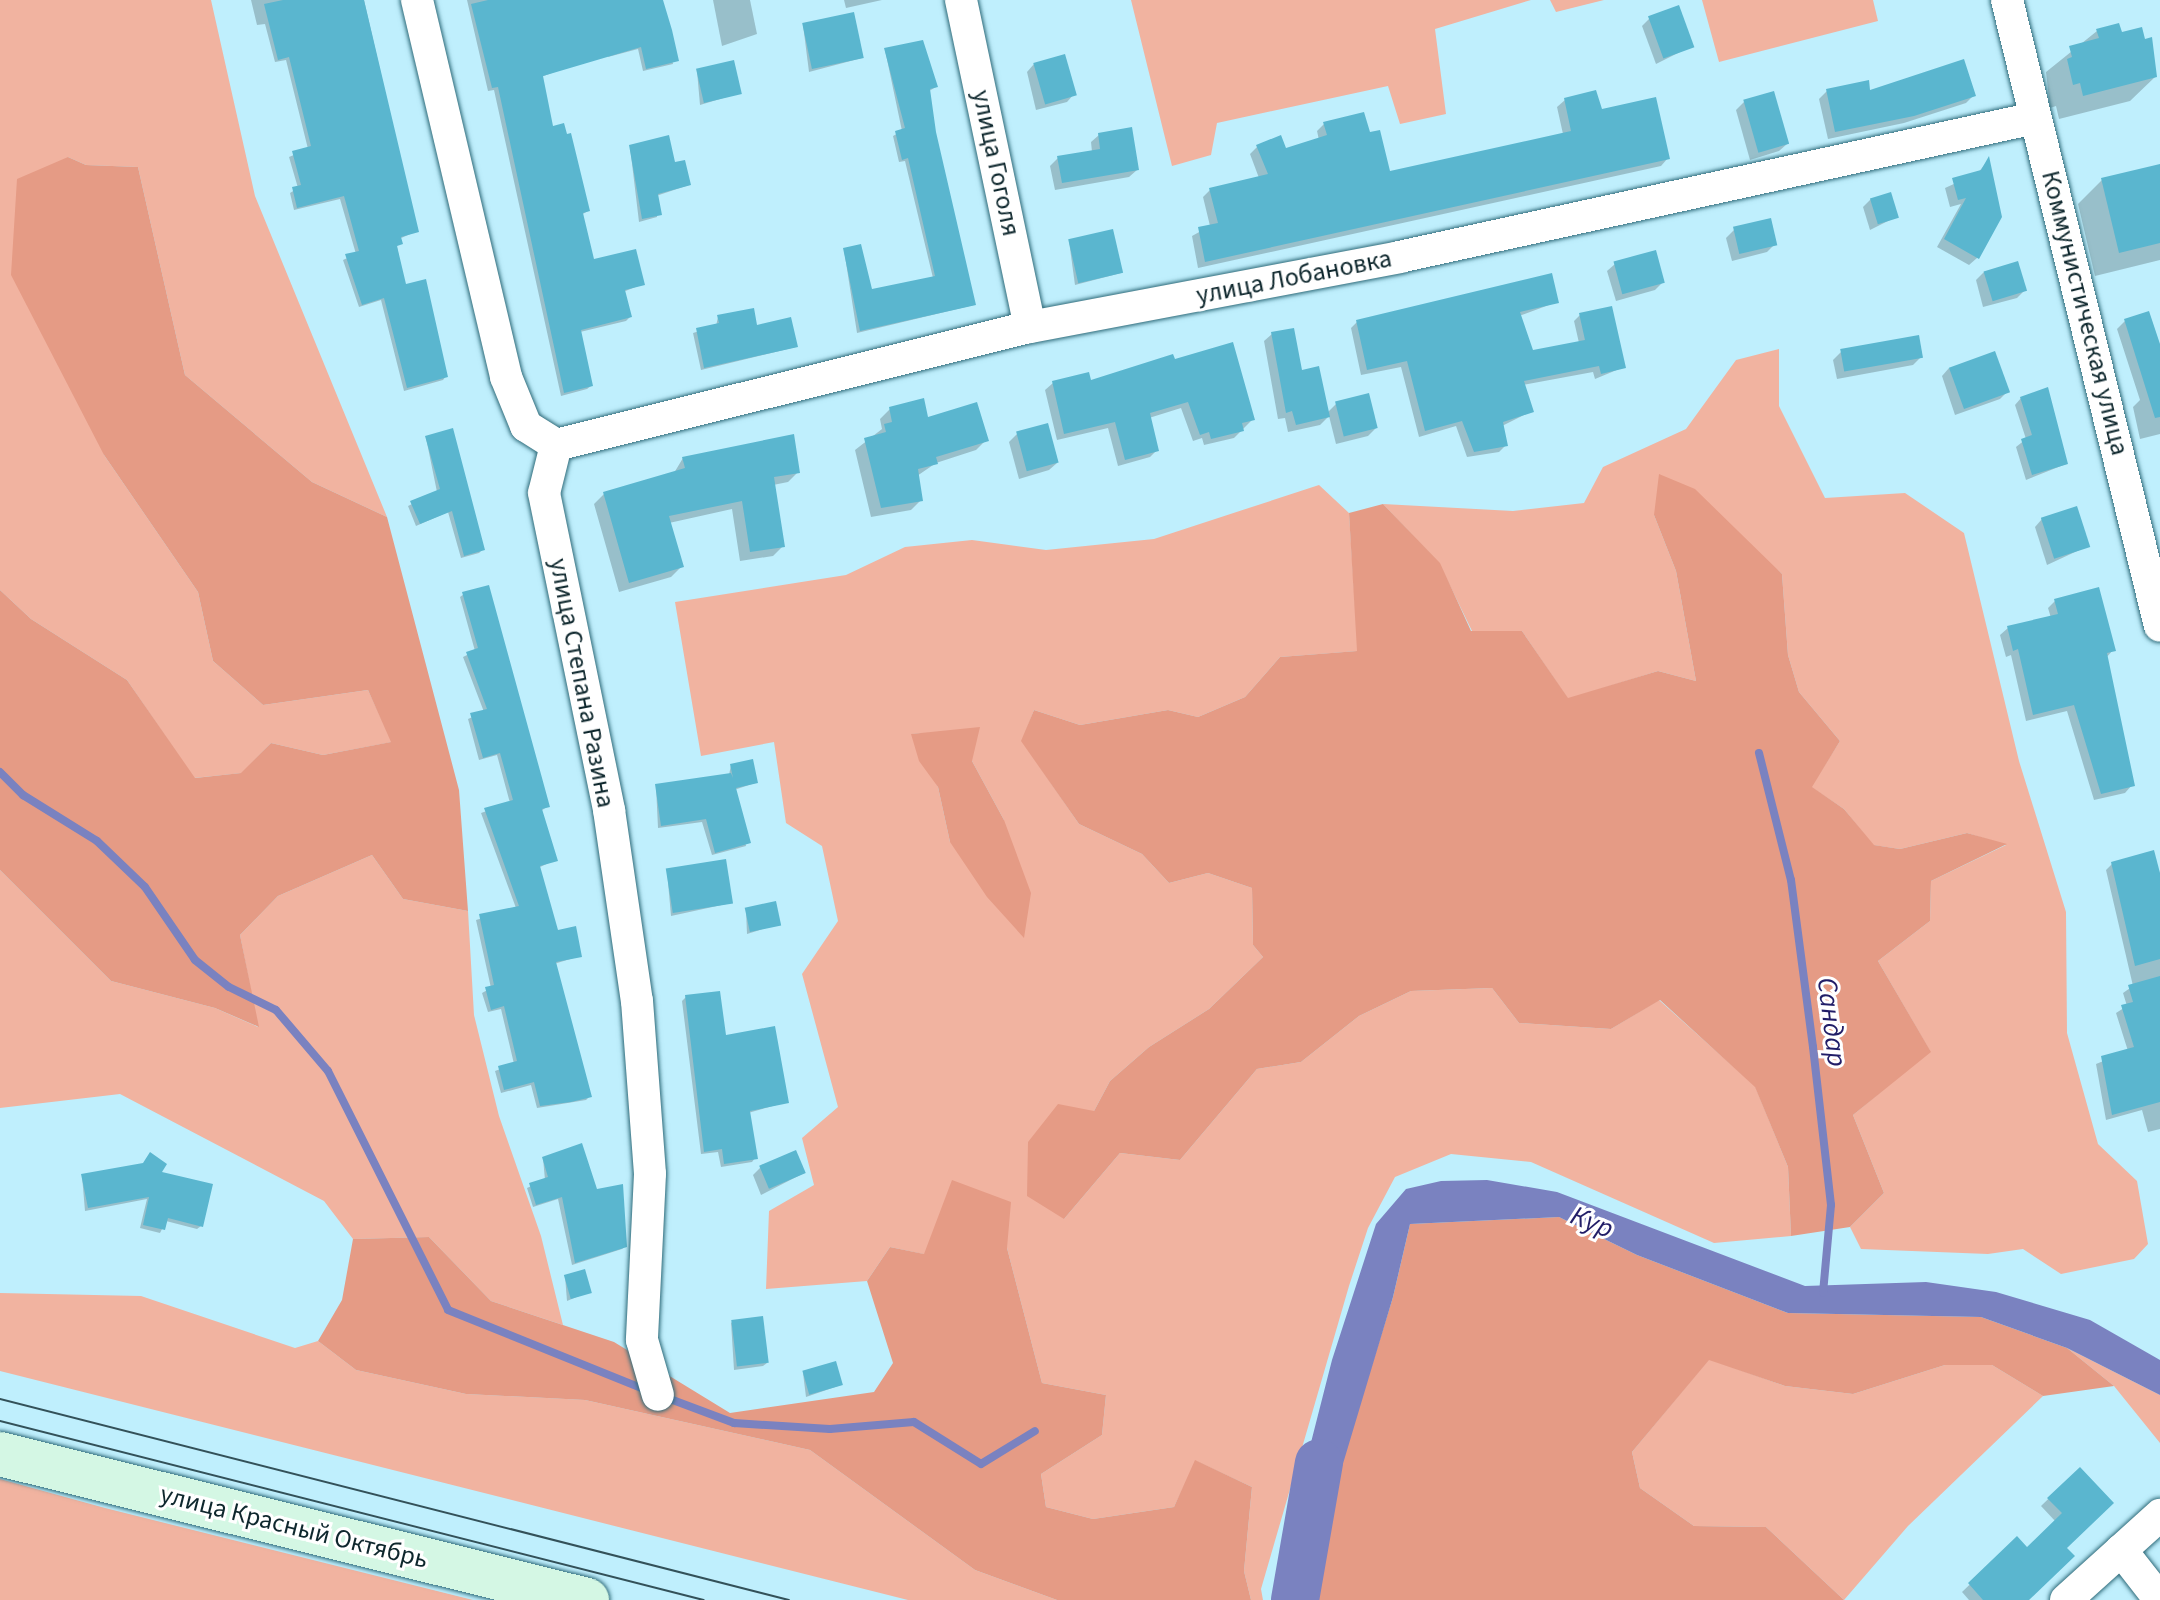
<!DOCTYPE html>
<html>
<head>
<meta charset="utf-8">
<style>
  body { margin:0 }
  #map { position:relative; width:2160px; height:1600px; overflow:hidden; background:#bfeffd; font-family:"Source Sans 3",sans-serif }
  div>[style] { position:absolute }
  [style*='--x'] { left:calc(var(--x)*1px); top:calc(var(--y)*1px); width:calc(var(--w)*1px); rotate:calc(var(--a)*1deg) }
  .green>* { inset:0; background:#f1b3a0 }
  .forest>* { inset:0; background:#e59b85 }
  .water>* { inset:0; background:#7a82c0 }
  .shadow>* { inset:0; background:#0003 }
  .stream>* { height:8px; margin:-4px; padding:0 4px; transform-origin:4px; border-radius:4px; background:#7a82c0 }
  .river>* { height:48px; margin:-24px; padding:0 24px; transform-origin:24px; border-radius:24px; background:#7a82c0 }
  .building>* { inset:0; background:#5ab6cf; transform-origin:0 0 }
  .roads { filter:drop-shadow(0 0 2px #2f6b7a) drop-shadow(0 0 2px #2f6b7a) }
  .street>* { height:32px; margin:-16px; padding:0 16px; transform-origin:16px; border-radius:16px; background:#fff }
  .secondary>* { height:44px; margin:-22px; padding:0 22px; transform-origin:22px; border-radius:22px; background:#d4f7e4 }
  .tram>* { height:2px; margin:-1px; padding:0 1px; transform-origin:1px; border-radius:1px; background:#335159 }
  span { translate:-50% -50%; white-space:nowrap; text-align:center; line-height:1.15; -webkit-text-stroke:6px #fff; paint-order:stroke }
  .street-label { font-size:26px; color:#0e272d }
  .water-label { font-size:28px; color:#211d67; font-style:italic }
</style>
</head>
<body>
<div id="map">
  <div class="green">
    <i style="clip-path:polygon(0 0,211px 0,255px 196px,387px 517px,312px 482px,185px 375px,138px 167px,86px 165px,68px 157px,104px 455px,198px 592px,213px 661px,263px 705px,368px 690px,392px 742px,323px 755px,271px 743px,242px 773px,194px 778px,127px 680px,31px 619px,0 590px)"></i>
    <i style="clip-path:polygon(1131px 0,1531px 0,1435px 29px,1446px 114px,1400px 124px,1388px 86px,1217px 123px,1211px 155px,1172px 166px)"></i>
    <i style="clip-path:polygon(1550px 0,1604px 0,1556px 12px)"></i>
    <i style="clip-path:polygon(1702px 0,1873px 0,1878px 21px,1719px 62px)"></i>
    <i style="clip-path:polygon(1779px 349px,1779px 406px,1825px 498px,1905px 493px,1964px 533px,2019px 761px,2066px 912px,2067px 1033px,2098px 1144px,2137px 1181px,2148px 1244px,2134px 1259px,2061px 1274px,2023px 1249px,1988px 1254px,1861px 1249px,1850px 1227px,1884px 1193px,1853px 1115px,1930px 1051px,1878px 961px,1930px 921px,1931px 881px,2006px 845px,1967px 833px,1900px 849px,1873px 845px,1844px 809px,1811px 787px,1840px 741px,1799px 692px,1788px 655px,1782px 574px,1742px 539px,1654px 515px,1676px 571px,1696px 681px,1658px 671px,1568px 699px,1522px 631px,1472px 631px,1439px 563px,1383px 504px,1513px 511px,1584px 503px,1603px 467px,1686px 429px,1736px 360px)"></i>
    <i style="clip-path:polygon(evenodd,1319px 485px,1349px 513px,1358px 651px,1280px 657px,1245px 697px,1198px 717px,1168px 710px,1080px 725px,1034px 710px,1022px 741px,1079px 824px,1142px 854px,1169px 883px,1208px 873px,1252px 888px,1253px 945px,1263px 957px,1209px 1009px,1149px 1047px,1110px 1081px,1094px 1111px,1064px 1219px,1120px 1153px,1180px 1160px,1257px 1069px,1301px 1062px,1359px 1016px,1411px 991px,1492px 988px,1519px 1023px,1611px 1029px,1659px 1000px,1755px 1086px,1788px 1167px,1791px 1236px,1714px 1243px,1531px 1162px,1451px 1154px,1395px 1177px,1368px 1228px,1349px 1286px,1261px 1589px,1263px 1600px,1251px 1600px,1244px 1571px,1252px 1487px,1196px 1461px,1174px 1507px,1093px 1519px,1046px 1507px,1041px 1474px,1102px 1435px,1106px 1395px,1042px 1383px,1007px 1248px,923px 1254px,890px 1247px,867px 1281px,766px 1289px,769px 1211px,814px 1185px,802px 1138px,838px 1107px,802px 974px,838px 921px,822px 846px,786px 823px,774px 742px,701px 756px,675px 602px,846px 575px,905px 547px,972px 540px,1046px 550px,1154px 539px,1319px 485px,943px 732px,972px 761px,1004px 820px,950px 842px,938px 787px,912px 734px,943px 732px)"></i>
    <i style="clip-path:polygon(372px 855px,403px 899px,468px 911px,474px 1015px,499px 1116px,541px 1236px,563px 1325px,491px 1301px,429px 1237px,353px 1239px,324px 1201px,120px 1094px,0 1108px,0 870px,111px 981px,215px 1008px,258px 1027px,240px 935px,278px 896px)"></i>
    <i style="clip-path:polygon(0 1293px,141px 1296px,295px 1348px,318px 1341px,356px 1370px,466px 1394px,585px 1400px,810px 1450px,975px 1570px,1057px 1600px,908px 1600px,0 1371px)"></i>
    <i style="clip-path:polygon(2067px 1348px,2160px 1395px,2160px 1443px,2114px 1386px)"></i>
    <i style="clip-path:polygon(1709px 1359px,1785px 1386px,1853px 1394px,1945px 1365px,1992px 1365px,2043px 1396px,1908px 1526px,1844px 1600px,1766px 1527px,1694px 1526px,1640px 1488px,1632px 1452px)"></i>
    <i style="clip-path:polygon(0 1479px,105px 1508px,473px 1600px,0 1600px)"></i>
  </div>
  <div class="forest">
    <i style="clip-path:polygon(68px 157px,86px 165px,138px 167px,185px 375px,312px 482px,387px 517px,459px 790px,468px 911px,403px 899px,372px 855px,278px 896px,240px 935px,259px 1027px,215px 1008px,111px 981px,0 870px,0 590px,31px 619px,127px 680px,195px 778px,241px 773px,271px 743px,323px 755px,391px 742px,368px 690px,263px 705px,213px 661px,198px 592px,104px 455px,11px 275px,17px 179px)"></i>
    <i style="clip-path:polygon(1659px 474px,1695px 489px,1782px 574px,1788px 655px,1799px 692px,1840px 741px,1812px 787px,1844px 809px,1874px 845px,1900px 849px,1967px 833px,2007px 844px,1931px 881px,1930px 921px,1878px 961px,1931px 1052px,1853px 1115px,1884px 1193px,1850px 1227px,1791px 1236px,1788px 1167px,1755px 1087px,1660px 1000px,1611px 1029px,1519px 1023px,1492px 988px,1411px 991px,1359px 1016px,1301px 1062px,1257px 1069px,1180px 1160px,1120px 1153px,1064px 1219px,1027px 1196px,1028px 1142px,1058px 1104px,1094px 1111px,1110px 1081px,1149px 1047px,1209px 1009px,1263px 957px,1253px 945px,1252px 888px,1208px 873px,1169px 883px,1142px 854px,1079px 824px,1021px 741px,1034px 710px,1080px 725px,1168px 710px,1198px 717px,1245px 697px,1280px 657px,1357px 651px,1349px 513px,1383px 504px,1440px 563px,1471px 631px,1522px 631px,1568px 698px,1658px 671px,1696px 681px,1676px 571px,1654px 515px)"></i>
    <i style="clip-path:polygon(980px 727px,972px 761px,1004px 820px,1031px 893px,1024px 938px,987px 897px,950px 842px,938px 787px,919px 761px,911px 734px)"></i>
    <i style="clip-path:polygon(952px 1180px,1011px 1202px,1007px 1248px,1042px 1383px,1106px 1395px,1102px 1435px,1041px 1474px,1046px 1507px,1093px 1519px,1174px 1507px,1195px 1460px,1252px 1487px,1244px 1571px,1251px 1600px,1057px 1600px,975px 1570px,810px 1450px,585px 1400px,466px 1394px,356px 1370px,318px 1341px,342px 1300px,353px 1239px,429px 1237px,491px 1301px,614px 1342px,730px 1413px,874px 1392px,893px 1363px,867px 1281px,890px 1247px,924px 1254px)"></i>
    <i style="clip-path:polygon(1559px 1217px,1637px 1255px,1788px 1313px,1981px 1317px,2067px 1348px,2114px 1386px,2043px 1396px,1992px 1365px,1945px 1365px,1853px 1394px,1785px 1386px,1709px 1360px,1632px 1452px,1640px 1488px,1694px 1526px,1766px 1527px,1844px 1600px,1312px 1600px,1328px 1507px,1393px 1297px,1410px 1224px)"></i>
  </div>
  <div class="water">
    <i style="clip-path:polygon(1487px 1180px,1557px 1192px,1805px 1286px,1926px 1282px,1996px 1292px,2090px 1320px,2160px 1360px,2160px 1395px,2067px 1348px,1981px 1317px,1788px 1313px,1637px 1255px,1559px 1217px,1410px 1224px,1393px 1297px,1321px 1537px,1291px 1521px,1332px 1360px,1376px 1224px,1406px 1189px,1441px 1181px)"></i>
  </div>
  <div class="shadow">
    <i style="clip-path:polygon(251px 0,364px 0,417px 231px,399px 239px,397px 247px,405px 287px,446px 376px,443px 380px,404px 391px,381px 300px,359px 307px,343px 260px,356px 254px,340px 199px,294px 210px,290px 193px,298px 188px,289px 157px,308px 149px,286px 60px,275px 62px,265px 24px,257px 25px)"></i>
    <i style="clip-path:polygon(467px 0,556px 0,568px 67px,541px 77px,552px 128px,588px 211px,581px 215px,593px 261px,643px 284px,623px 292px,630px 317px,626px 321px,580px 332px,591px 386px,587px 389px,561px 396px,494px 90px,488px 91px)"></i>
    <i style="clip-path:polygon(624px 0,661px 0,673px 64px,643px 71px,638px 49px,608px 57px)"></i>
    <i style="clip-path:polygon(713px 0,750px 0,757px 34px,722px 46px)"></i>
    <i style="clip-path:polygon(844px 0,882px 0,846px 8px)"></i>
    <i style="clip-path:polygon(1650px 18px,1692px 46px,1656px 64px,1642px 26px)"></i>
    <i style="clip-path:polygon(803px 25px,862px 58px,809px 72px)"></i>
    <i style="clip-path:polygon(2097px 31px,2120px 35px,2155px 77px,2130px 101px,2059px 119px,2056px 106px,2050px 108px,2046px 72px)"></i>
    <i style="clip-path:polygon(885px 50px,936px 87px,929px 91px,934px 133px,974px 305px,857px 333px,844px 250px,871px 292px,933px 278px,905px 161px,899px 162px,893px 136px,902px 131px)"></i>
    <i style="clip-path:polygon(1034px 64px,1074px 94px,1067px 102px,1036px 110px,1027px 72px)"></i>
    <i style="clip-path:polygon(697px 71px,740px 93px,700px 105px)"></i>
    <i style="clip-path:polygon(1827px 91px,1869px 92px,1974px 95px,1966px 103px,1904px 123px,1828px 139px,1819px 99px)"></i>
    <i style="clip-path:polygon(1565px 100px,1600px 112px,1668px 158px,1661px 166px,1198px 268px,1192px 236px,1210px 226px,1203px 197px,1210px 190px,1259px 178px,1250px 154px,1257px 147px,1285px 151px,1319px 140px,1317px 131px,1324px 124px,1369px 135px,1388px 174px,1563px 134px,1557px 107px)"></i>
    <i style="clip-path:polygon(1744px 102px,1787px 144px,1779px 151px,1750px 160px,1736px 110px)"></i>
    <i style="clip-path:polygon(1099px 135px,1137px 170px,1129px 177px,1055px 190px,1050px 166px,1058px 158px,1092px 152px,1091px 142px)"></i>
    <i style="clip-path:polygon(630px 147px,674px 165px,689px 185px,656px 196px,657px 217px,639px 222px)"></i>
    <i style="clip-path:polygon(1988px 160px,1977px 258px,1969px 265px,1937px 247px,1961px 204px,1950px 207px,1945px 188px,1978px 173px)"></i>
    <i style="clip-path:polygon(2160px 166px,2160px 260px,2095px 276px,2078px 204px,2102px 180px)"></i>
    <i style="clip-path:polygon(1871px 199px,1896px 217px,1870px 230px,1863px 207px)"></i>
    <i style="clip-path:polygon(1734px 230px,1775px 244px,1767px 252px,1732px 261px,1726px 238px)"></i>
    <i style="clip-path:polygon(1069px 241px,1121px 273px,1075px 285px)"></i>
    <i style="clip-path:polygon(1615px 264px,1663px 282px,1655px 290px,1616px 301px,1607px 271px)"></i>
    <i style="clip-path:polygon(1984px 272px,2025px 290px,2017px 298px,1983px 307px,1976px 280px)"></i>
    <i style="clip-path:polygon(1557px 302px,1519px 316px,1532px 352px,1579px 343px,1574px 321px,1580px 315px,1624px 367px,1595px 379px,1593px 372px,1523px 385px,1532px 411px,1502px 426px,1506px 445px,1499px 452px,1467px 457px,1456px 426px,1419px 437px,1401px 367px,1361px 375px,1351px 328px,1357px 322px)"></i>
    <i style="clip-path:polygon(718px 317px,756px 327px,796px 347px,701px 370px,693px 333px,716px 326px)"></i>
    <i style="clip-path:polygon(2125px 321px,2160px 356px,2160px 434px,2140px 439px,2133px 407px,2140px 400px,2117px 329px)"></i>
    <i style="clip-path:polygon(1272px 334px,1327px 413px,1336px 404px,1376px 428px,1368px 436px,1336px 444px,1329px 416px,1320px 425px,1288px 432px,1285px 418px,1278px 419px,1264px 341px)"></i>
    <i style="clip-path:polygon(1841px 352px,1921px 357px,1913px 365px,1837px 379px,1833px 360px)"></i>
    <i style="clip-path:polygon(1173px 361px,1253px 419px,1234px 438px,1204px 445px,1202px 438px,1193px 441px,1181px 408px,1149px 418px,1157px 450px,1150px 457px,1118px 466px,1108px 428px,1057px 440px,1045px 390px,1053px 383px,1089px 383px)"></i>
    <i style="clip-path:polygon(1949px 368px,2007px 392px,2000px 399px,1955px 415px,1942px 376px)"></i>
    <i style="clip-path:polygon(2021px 398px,2066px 464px,2026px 480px,2016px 447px,2026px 439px,2015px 405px)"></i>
    <i style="clip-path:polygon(890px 409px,986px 440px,976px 450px,936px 463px,917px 476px,921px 500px,911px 510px,871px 517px,855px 450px,882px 429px,880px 419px)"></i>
    <i style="clip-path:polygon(1017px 434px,1057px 463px,1049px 470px,1019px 479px,1009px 442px)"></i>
    <i style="clip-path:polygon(426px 438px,482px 550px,479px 553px,461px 558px,448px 512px,416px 526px,408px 506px,437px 492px)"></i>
    <i style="clip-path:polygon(683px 458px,798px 472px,788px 482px,773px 485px,783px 546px,773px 556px,740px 561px,732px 509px,669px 523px,681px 567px,671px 577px,619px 592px,594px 504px,604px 494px,674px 473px)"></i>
    <i style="clip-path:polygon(2042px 519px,2088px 546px,2047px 565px,2035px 527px)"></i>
    <i style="clip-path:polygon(464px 594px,548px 806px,541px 811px,555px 860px,538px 868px,557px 933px,580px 956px,554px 964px,589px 1097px,586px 1100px,537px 1108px,531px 1085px,501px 1093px,495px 1071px,514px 1064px,501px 1009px,488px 1012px,482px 993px,491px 988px,476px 920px,516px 908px,481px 813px,510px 803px,497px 755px,479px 760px,468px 719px,484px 712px,463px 657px,475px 651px,460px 597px)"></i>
    <i style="clip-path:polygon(2055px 601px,2113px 650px,2106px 658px,2132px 785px,2125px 793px,2094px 800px,2067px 711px,2026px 721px,2011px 655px,2006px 657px,2000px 635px,2008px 628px,2051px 618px,2048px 608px)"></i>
    <i style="clip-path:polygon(731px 765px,755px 783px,734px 790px,746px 846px,712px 855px,702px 822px,658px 828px,656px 786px,729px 775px)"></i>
    <i style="clip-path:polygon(2112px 864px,2160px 884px,2160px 1129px,2148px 1132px,2142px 1110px,2106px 1120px,2096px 1064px,2128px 1051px,2116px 1013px,2127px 1006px,2123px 993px,2133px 986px,2106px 870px)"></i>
    <i style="clip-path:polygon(667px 871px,731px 903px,671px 916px)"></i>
    <i style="clip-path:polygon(746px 910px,779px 924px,747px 934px)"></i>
    <i style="clip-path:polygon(686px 997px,787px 1102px,748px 1113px,755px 1158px,752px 1162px,721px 1167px,718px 1152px,701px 1154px,682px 1001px)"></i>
    <i style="clip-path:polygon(543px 1158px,625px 1246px,622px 1249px,572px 1265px,558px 1199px,533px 1207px,527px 1188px,545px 1180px)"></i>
    <i style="clip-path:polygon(142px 1165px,158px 1173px,201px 1226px,197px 1229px,166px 1221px,160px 1233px,140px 1228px,147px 1199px,85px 1211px,82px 1176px)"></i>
    <i style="clip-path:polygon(761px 1167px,804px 1173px,761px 1195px,753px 1175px)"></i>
    <i style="clip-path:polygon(565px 1276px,589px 1292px,567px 1301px)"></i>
    <i style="clip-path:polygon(731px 1322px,767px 1363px,763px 1366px,734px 1370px)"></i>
    <i style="clip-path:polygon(803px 1373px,841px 1385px,806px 1397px)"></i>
    <i style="clip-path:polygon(2079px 1469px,2064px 1548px,2022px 1600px,1969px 1600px,1962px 1592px,2017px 1539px,2027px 1550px,2056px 1522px,2041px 1506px)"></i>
  </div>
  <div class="stream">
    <i style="--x:1759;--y:753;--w:131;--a:75.9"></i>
    <i style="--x:1791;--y:880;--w:168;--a:82.5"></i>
    <i style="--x:1813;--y:1047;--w:159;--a:83.5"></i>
    <i style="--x:1831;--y:1205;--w:88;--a:95.2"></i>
    <i style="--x:0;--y:772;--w:33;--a:45"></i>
    <i style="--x:23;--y:795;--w:87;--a:31.9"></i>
    <i style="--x:97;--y:841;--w:66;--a:43.8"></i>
    <i style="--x:145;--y:887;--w:88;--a:55.6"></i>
    <i style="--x:195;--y:960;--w:43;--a:38.5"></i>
    <i style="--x:229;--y:987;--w:52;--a:26.1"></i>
    <i style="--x:276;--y:1010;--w:80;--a:49.6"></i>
    <i style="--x:328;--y:1071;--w:267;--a:63.3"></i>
    <i style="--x:448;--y:1310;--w:214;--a:22"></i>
    <i style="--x:662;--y:1396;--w:77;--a:20.6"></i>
    <i style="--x:734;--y:1423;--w:96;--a:3.6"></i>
    <i style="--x:830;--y:1429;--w:84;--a:-4.8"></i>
    <i style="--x:914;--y:1422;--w:79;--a:32.1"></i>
    <i style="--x:981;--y:1464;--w:63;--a:-31.4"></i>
  </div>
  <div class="river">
    <i style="--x:1295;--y:1600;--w:139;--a:-80.1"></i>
  </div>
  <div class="building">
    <i style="clip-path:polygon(283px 0,364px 0,419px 232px,401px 237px,403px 244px,397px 246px,406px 284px,426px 279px,448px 377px,407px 388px,384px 298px,362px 305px,345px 254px,359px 251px,344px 196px,297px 208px,292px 187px,301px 185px,292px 151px,311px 146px,289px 57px,278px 60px,264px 4px)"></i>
    <i style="clip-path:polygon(488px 0,663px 0,672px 30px,679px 61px,646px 69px,641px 47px,543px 76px,553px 126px,564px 123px,567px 134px,571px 133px,590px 211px,583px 213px,594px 259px,636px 249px,645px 285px,625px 290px,632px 317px,581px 330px,593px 386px,564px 393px,498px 87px,492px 88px,471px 4px)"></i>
    <i style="left:1679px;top:5px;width:45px;height:33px;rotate:70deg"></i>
    <i style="left:854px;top:12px;width:47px;height:53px;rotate:78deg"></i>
    <i style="clip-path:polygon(2119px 23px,2122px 32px,2142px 27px,2145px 39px,2152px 37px,2157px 77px,2083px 96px,2080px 83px,2073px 85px,2067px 59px,2072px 57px,2069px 46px,2099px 38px,2096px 29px)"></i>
    <i style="clip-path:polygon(923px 40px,938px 87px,930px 89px,936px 132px,976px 305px,860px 331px,843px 248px,861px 244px,872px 289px,935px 276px,908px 158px,902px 160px,895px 131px,905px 128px,884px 48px)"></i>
    <i style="left:1065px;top:54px;width:43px;height:33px;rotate:74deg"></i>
    <i style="clip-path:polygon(1964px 59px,1976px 96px,1914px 116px,1835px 132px,1826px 89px,1869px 80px,1870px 90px)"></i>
    <i style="left:734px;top:60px;width:35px;height:39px;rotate:77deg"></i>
    <i style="clip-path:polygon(1596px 90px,1602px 109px,1656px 97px,1670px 159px,1205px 262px,1198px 227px,1218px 223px,1209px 188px,1268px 174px,1256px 145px,1281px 135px,1286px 148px,1327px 135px,1323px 122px,1364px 112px,1370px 132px,1380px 130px,1390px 171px,1571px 131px,1564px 98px)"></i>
    <i style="left:1774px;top:91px;width:55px;height:32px;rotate:74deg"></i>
    <i style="clip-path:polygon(1132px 127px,1139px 170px,1062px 183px,1057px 156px,1100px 149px,1098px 133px)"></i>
    <i style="clip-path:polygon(669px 135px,675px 162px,685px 160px,691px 185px,658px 194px,662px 215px,642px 219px,629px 145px)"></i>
    <i style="clip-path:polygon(1989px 156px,2002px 217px,1979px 259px,1944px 239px,1966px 198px,1958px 200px,1952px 178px,1981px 170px)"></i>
    <i style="clip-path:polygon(2160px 164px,2160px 243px,2119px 253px,2101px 178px)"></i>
    <i style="left:1891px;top:192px;width:27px;height:22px;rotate:73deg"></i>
    <i style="left:1771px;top:218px;width:28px;height:39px;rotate:77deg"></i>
    <i style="left:1113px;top:229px;width:45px;height:46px;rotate:77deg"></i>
    <i style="left:1656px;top:250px;width:34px;height:44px;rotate:75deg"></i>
    <i style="left:2018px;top:261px;width:31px;height:36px;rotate:73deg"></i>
    <i style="clip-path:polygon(1552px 273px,1559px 303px,1520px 312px,1533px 350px,1585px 340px,1579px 313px,1612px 306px,1626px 368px,1601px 374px,1599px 366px,1524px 381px,1534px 412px,1503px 422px,1508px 446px,1474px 452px,1462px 421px,1425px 431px,1407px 361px,1367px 370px,1356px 320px)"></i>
    <i style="clip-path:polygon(754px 308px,757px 325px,791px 317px,798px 347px,704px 368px,696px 328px,719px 323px,717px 315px)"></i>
    <i style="clip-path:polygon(2149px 311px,2160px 344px,2160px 417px,2155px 418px,2124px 319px)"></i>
    <i style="clip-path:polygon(1294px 328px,1302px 370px,1319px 366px,1330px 417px,1296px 425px,1292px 411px,1286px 413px,1271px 332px)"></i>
    <i style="left:1919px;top:335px;width:23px;height:80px;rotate:80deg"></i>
    <i style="clip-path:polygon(1233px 342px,1255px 420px,1242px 423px,1244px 431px,1211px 439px,1209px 432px,1200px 435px,1188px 402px,1150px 413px,1159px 451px,1125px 460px,1115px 422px,1064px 434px,1052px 381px,1089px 372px,1091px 380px,1173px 354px,1175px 359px)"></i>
    <i style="left:1995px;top:351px;width:44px;height:49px;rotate:70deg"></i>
    <i style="clip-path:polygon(2048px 387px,2068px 464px,2032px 475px,2021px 439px,2032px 435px,2020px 397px)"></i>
    <i style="left:1369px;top:393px;width:36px;height:35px;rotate:76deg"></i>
    <i style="clip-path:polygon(924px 398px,928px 417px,977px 402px,989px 441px,936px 457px,938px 464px,918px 469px,923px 501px,881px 508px,864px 438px,886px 432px,884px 424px,892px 422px,889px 407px)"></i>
    <i style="left:1048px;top:423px;width:41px;height:33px;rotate:75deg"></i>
    <i style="clip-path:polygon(453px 428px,485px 550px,464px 556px,452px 511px,420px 524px,410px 501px,440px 489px,425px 436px)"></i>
    <i style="clip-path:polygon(794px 434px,800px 473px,774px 477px,785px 547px,750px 552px,742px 501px,669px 516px,684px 567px,629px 583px,603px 492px,685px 468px,682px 457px)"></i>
    <i style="left:2077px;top:506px;width:43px;height:38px;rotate:72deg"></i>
    <i style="clip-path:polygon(489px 585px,550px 807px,542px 809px,558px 861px,540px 866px,558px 930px,576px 926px,582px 957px,556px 962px,592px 1097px,571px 1102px,540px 1106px,534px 1082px,504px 1090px,498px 1066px,517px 1061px,504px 1006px,491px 1010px,485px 987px,494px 985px,479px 914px,519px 906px,484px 808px,513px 800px,500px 753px,483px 758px,470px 713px,487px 709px,466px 652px,478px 648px,462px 592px)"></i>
    <i style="clip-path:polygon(2099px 587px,2116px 651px,2107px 653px,2135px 786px,2101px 794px,2074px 705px,2033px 715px,2018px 649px,2013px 651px,2007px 626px,2058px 614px,2054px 599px)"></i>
    <i style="clip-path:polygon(753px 759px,758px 783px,736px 788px,751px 843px,715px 853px,706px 819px,661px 826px,655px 784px,731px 773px,733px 778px,730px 764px)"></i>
    <i style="clip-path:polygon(2154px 850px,2160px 873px,2160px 959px,2135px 966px,2111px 862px)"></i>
    <i style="left:726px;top:859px;width:45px;height:61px;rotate:81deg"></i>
    <i style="left:776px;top:901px;width:25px;height:32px;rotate:78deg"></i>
    <i style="clip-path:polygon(2160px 976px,2160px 1102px,2112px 1115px,2101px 1056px,2134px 1047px,2121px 1005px,2133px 1002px,2128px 985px)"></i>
    <i style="clip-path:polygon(720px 991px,726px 1035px,775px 1026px,789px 1103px,750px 1111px,758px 1159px,724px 1164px,722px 1149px,704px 1152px,685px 995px)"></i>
    <i style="clip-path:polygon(582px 1143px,597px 1189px,623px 1184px,627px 1247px,575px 1263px,562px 1197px,536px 1205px,529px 1183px,548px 1177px,542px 1157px)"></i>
    <i style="left:796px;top:1150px;width:25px;height:40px;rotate:67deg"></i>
    <i style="clip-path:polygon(150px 1152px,167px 1164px,162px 1172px,213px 1184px,203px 1227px,168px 1218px,165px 1230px,143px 1225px,149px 1197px,88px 1208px,81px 1174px,143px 1163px)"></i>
    <i style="left:585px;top:1269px;width:25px;height:22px;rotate:74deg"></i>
    <i style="left:763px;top:1316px;width:47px;height:32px;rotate:83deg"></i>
    <i style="left:836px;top:1361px;width:25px;height:35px;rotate:74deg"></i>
    <i style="clip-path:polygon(2080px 1467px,2114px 1503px,2067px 1548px,2075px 1556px,2029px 1600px,1983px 1600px,1968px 1583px,2017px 1536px,2027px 1547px,2062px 1513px,2047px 1498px)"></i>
  </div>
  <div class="roads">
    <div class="street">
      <i style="--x:417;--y:0;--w:387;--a:76.7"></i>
      <i style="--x:506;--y:377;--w:53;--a:67.8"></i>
      <i style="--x:526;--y:426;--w:36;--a:32"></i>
      <i style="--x:556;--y:445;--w:49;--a:104"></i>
      <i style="--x:544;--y:493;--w:324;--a:78.4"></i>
      <i style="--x:609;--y:810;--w:193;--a:81.7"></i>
      <i style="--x:637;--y:1001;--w:173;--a:85.7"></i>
      <i style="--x:650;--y:1174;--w:166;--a:92.8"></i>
      <i style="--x:642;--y:1340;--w:57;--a:73.8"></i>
      <i style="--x:961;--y:0;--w:334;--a:78.1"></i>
      <i style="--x:2007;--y:0;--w:644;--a:76.27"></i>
      <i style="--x:556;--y:445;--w:488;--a:-14"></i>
      <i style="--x:1030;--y:327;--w:376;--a:-10.7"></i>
      <i style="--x:1399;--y:257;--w:651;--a:-12.33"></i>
      <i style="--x:2121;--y:1550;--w:63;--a:52"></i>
      <i style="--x:2066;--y:1600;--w:127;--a:-42.1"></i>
    </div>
    <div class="secondary">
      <i style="--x:0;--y:1454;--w:605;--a:13.97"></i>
    </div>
  </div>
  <div class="tram">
    <i style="--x:0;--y:1399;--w:814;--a:14.29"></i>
    <i style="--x:0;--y:1421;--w:726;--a:14.27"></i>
  </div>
  <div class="street-label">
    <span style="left:996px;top:163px;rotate:78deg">улица Гоголя</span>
    <span style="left:1294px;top:277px;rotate:-11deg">улица Лобановка</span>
    <span style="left:2085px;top:313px;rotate:76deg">Коммунистическая улица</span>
    <span style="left:582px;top:683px;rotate:79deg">улица Степана Разина</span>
    <span style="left:294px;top:1527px;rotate:14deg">улица Красный Октябрь</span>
  </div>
  <div class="water-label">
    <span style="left:1832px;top:1022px;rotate:83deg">Сандар</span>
    <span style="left:1592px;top:1222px;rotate:22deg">Кур</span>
  </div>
</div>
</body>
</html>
